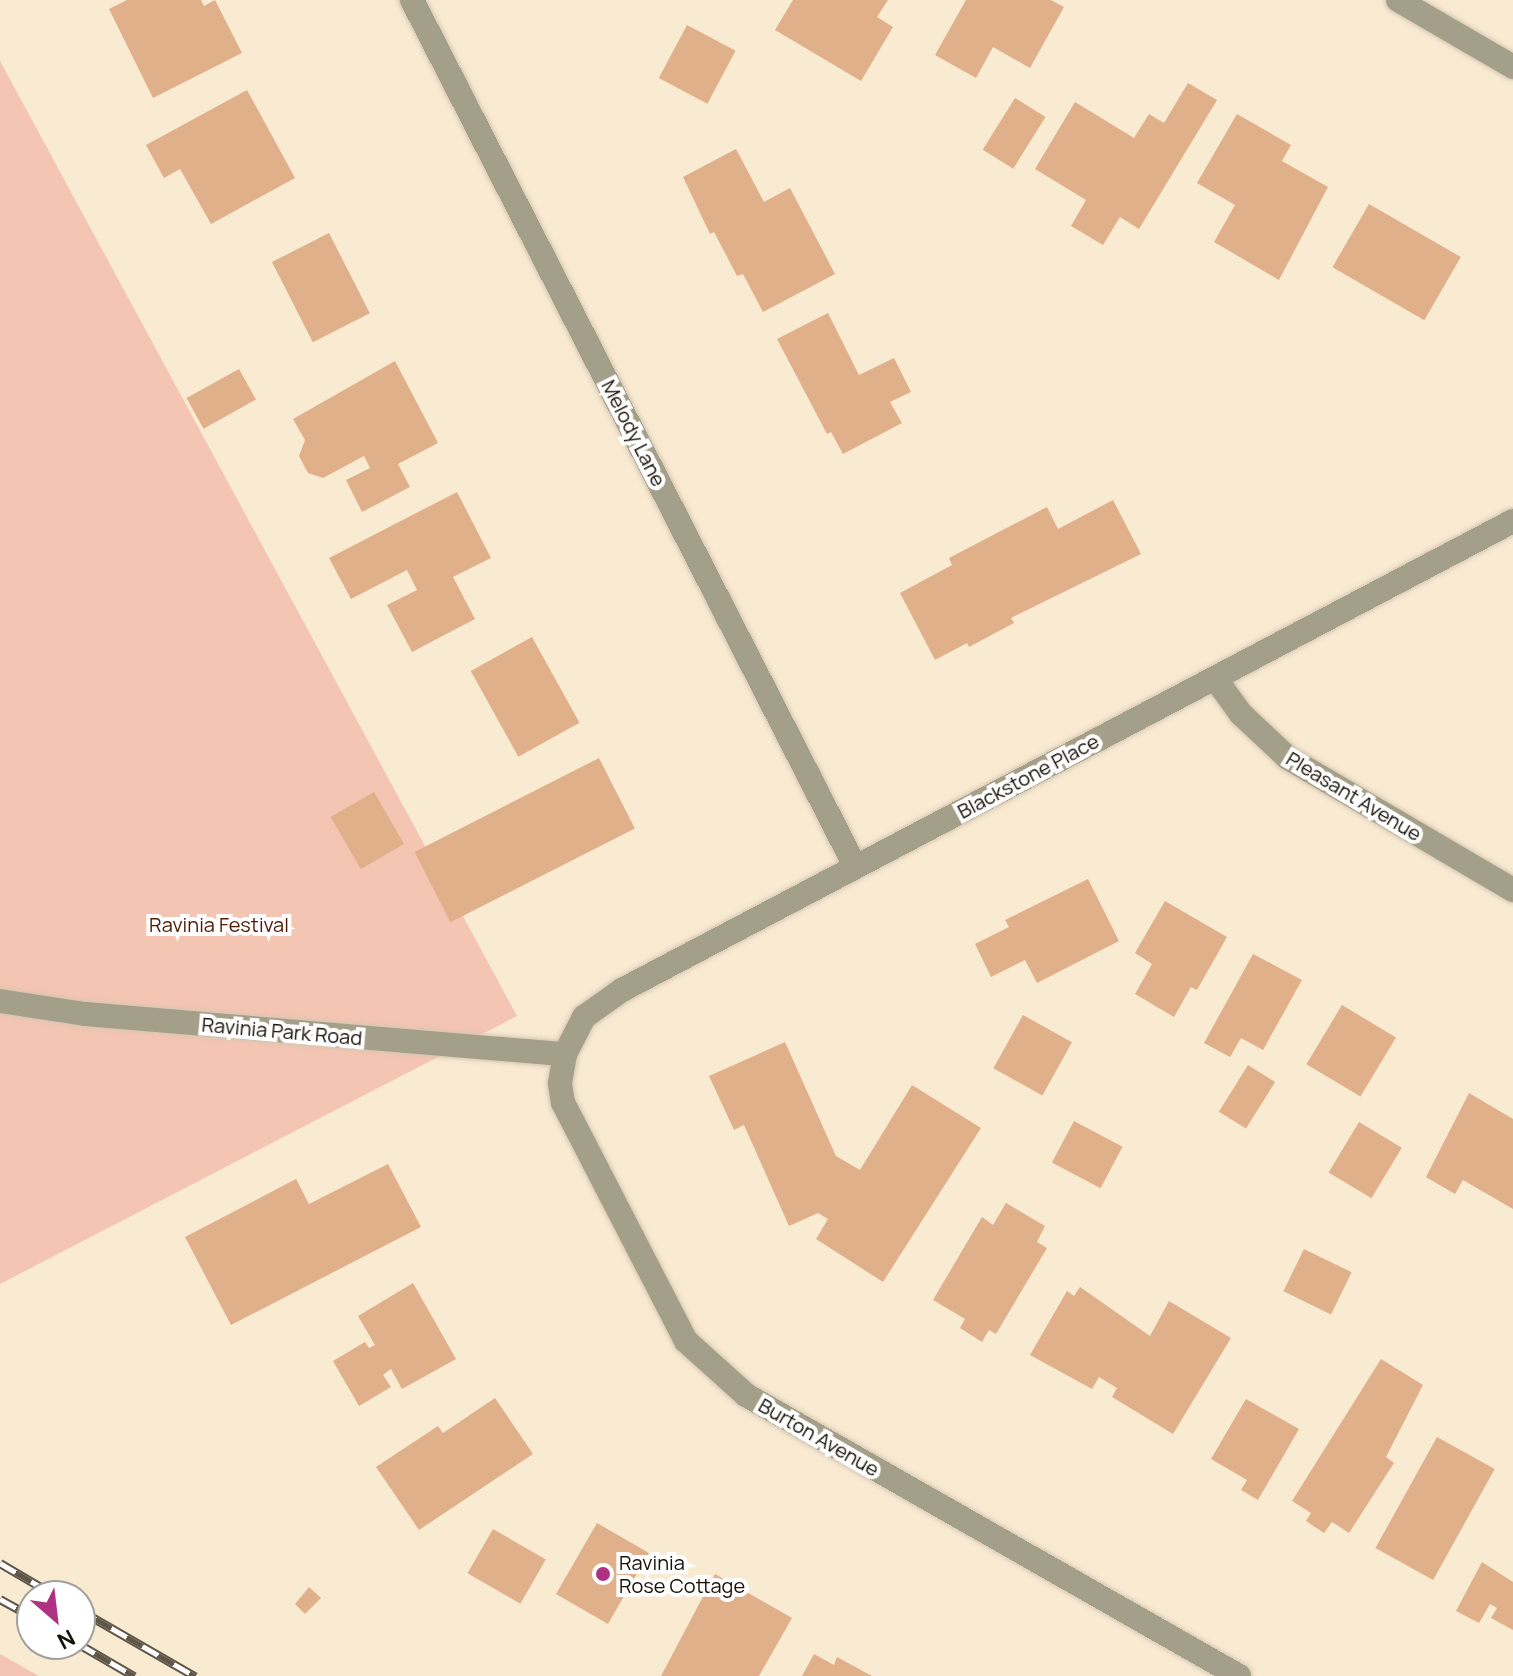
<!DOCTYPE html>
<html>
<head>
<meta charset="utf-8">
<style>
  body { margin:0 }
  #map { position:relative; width:1513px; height:1676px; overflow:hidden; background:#f9ead2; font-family:Manrope,sans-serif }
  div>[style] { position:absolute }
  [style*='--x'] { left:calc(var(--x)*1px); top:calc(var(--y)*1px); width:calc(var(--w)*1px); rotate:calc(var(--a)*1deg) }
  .green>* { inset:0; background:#f4c5b3 }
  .building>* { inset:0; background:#e0b08a; transform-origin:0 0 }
  .roads { filter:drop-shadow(0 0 2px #d5c7b2) drop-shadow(0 0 2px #d5c7b2) }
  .street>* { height:24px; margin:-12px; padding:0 12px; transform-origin:12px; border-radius:12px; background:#a49f88 }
  .rail>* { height:9px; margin-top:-4.5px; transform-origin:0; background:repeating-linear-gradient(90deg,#fff 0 18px,#5f5649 0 36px); box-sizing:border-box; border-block:2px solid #5f5649 }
  .dots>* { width:22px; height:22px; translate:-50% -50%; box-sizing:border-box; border:4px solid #fff; border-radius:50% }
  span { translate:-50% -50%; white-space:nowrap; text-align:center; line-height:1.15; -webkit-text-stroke:8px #fff; paint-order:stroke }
  .street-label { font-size:20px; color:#161109 }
  .park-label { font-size:20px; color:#4f1b04 }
  .poi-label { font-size:20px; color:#161109 }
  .left { translate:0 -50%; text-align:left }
  .north { position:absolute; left:16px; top:1580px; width:80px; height:80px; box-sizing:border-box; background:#fff; border:2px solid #a2a09d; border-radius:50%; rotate:152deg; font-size:22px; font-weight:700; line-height:32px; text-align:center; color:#161109 }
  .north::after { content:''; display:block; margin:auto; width:28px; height:36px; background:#ae3182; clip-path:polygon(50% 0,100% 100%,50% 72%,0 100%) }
</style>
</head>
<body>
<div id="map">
  <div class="green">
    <i style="clip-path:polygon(0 61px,517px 1016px,0 1284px)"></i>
    <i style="clip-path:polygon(0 1654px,39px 1676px,0 1676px)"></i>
  </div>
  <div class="building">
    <i style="clip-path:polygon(127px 0,201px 0,204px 6px,215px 0,242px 53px,153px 98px,109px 9px)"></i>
    <i style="clip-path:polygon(793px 0,888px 0,877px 17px,893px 27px,861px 81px,775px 30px)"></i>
    <i style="clip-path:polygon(966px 0,1051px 0,1064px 7px,1030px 68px,993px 47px,976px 78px,935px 55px)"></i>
    <i style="left:687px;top:25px;width:55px;height:60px;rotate:28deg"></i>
    <i style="clip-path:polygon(1188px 83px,1217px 100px,1139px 229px,1120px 217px,1103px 245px,1071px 226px,1086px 200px,1035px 169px,1075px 102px,1134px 138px,1149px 114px,1164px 123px)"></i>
    <i style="clip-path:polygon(247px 90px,295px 178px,211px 224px,180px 169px,164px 178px,146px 145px)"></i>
    <i style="left:1015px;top:98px;width:36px;height:61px;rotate:32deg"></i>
    <i style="clip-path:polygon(1237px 114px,1291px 145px,1282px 161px,1328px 187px,1279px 280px,1214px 242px,1235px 205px,1197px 183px)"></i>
    <i style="clip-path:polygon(736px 149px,764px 202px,790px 188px,835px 274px,763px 312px,743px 274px,737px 276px,714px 232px,710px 234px,683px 177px)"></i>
    <i style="left:1369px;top:204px;width:106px;height:73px;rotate:30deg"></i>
    <i style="left:329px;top:233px;width:90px;height:64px;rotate:63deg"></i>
    <i style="clip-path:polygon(828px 313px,859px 375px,894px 358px,911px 392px,890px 402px,902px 423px,843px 454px,831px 432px,827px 434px,777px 339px)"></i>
    <i style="clip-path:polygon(395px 361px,438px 443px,398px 464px,410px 487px,362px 512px,346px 480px,370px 468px,364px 456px,323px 478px,308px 473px,299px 456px,305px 440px,293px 419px)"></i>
    <i style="left:239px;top:369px;width:35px;height:60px;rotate:61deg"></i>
    <i style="clip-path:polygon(457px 492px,491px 558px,453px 577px,475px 619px,412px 652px,387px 605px,417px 590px,407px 570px,351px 599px,329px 558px)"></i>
    <i style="clip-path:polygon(1113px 500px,1141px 554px,1011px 618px,1014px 623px,969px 647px,967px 643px,935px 660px,900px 593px,952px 565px,949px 558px,1047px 507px,1058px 529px)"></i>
    <i style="left:532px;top:637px;width:98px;height:70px;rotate:61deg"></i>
    <i style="left:599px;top:758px;width:79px;height:207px;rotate:63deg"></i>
    <i style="left:374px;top:792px;width:60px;height:50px;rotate:60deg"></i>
    <i style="clip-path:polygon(1088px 879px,1119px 941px,1037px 983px,1025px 960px,991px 977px,975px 944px,1009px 927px,1005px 920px)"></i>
    <i style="clip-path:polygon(1165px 901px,1227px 937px,1197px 990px,1191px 987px,1174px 1017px,1135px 994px,1152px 964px,1135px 953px)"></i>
    <i style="clip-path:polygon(1253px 954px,1302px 980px,1263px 1050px,1241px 1038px,1230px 1057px,1204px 1043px)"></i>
    <i style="left:1342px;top:1005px;width:63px;height:69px;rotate:31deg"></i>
    <i style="left:1023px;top:1015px;width:56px;height:61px;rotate:29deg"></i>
    <i style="clip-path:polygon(785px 1042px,836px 1156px,860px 1170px,912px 1085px,981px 1128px,883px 1282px,816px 1239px,828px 1219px,818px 1213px,789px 1226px,744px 1125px,734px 1130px,709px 1076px)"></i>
    <i style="left:1248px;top:1065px;width:32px;height:55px;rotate:32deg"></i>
    <i style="clip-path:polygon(1469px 1093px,1513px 1119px,1513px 1209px,1463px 1180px,1455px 1194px,1426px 1177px)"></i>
    <i style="left:1074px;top:1121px;width:55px;height:47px;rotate:28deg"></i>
    <i style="left:1359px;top:1122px;width:50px;height:59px;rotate:31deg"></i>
    <i style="clip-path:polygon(388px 1164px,421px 1227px,231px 1325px,185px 1237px,296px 1179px,309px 1204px)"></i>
    <i style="clip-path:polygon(1006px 1203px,1045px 1226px,1037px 1242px,1047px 1248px,996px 1334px,989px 1330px,982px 1342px,960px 1328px,965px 1319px,933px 1300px,982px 1217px,993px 1225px)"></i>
    <i style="left:1304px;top:1249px;width:53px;height:47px;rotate:26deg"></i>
    <i style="clip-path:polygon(413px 1283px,456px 1359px,402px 1389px,391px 1369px,383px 1375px,391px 1387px,359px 1406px,333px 1361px,365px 1342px,369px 1348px,375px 1345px,358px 1316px)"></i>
    <i style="clip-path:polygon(1080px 1287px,1150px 1336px,1169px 1301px,1231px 1338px,1173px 1434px,1112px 1397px,1117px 1388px,1099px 1377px,1092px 1389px,1030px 1355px,1067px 1291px,1074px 1296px)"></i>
    <i style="clip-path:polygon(1381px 1359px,1423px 1385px,1386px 1457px,1394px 1463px,1349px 1533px,1332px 1522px,1324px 1533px,1306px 1521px,1311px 1513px,1292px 1501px)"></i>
    <i style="clip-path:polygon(495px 1398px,533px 1454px,419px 1530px,376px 1467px,438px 1426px,443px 1433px)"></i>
    <i style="clip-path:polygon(1246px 1399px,1299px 1429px,1258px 1500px,1241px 1490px,1247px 1480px,1211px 1459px)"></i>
    <i style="left:1437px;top:1437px;width:66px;height:127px;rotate:29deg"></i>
    <i style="left:597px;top:1523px;width:60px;height:82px;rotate:30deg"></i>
    <i style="left:493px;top:1529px;width:61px;height:51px;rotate:30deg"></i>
    <i style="clip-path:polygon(1482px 1562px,1513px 1582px,1513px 1630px,1491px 1618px,1497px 1608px,1490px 1604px,1479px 1623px,1456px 1611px)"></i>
    <i style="clip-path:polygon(715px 1574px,792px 1618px,759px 1676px,661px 1676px)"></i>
    <i style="clip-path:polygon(309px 1587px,321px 1598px,305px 1614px,295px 1604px)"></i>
    <i style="clip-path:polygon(814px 1654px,834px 1665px,837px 1657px,872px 1676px,802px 1676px)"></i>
  </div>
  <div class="roads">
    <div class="street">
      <i style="--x:412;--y:0;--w:973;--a:62.91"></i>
      <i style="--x:1398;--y:0;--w:133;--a:30.2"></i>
      <i style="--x:1215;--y:678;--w:44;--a:54.2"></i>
      <i style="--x:1241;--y:714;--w:64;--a:43.1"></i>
      <i style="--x:1288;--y:758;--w:261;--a:30.4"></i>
      <i style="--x:0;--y:1001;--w:86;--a:8.7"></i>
      <i style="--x:85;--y:1014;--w:482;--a:4.8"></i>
      <i style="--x:1239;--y:1676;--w:567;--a:-150.32"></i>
      <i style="--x:746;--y:1395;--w:81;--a:-138"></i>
      <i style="--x:686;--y:1341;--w:268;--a:-117.3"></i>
      <i style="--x:563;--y:1103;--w:20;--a:-99"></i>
      <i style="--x:560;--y:1083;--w:29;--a:-80"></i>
      <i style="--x:565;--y:1054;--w:42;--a:-62.8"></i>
      <i style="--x:584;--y:1017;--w:47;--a:-35.4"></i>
      <i style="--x:622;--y:990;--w:1007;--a:-27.76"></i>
    </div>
  </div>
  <div class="rail">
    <i style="--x:0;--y:1563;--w:65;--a:30.5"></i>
    <i style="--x:0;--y:1599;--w:37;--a:29"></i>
    <i style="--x:80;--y:1610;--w:133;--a:29.9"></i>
    <i style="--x:79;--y:1644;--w:64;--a:30.2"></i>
  </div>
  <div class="dots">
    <i style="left:603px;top:1574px;background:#ae3182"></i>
  </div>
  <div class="street-label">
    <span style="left:634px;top:433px;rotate:63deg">Melody Lane</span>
    <span style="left:1028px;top:776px;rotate:-28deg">Blackstone Place</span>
    <span style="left:1354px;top:796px;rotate:31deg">Pleasant Avenue</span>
    <span style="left:282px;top:1031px;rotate:5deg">Ravinia Park Road</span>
    <span style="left:819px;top:1437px;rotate:30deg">Burton Avenue</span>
  </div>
  <div class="park-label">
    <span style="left:219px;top:924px">Ravinia Festival</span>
  </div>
  <div class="poi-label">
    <span class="left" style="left:619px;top:1574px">Ravinia<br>Rose Cottage</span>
  </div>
  <div class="north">N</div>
</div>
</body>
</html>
